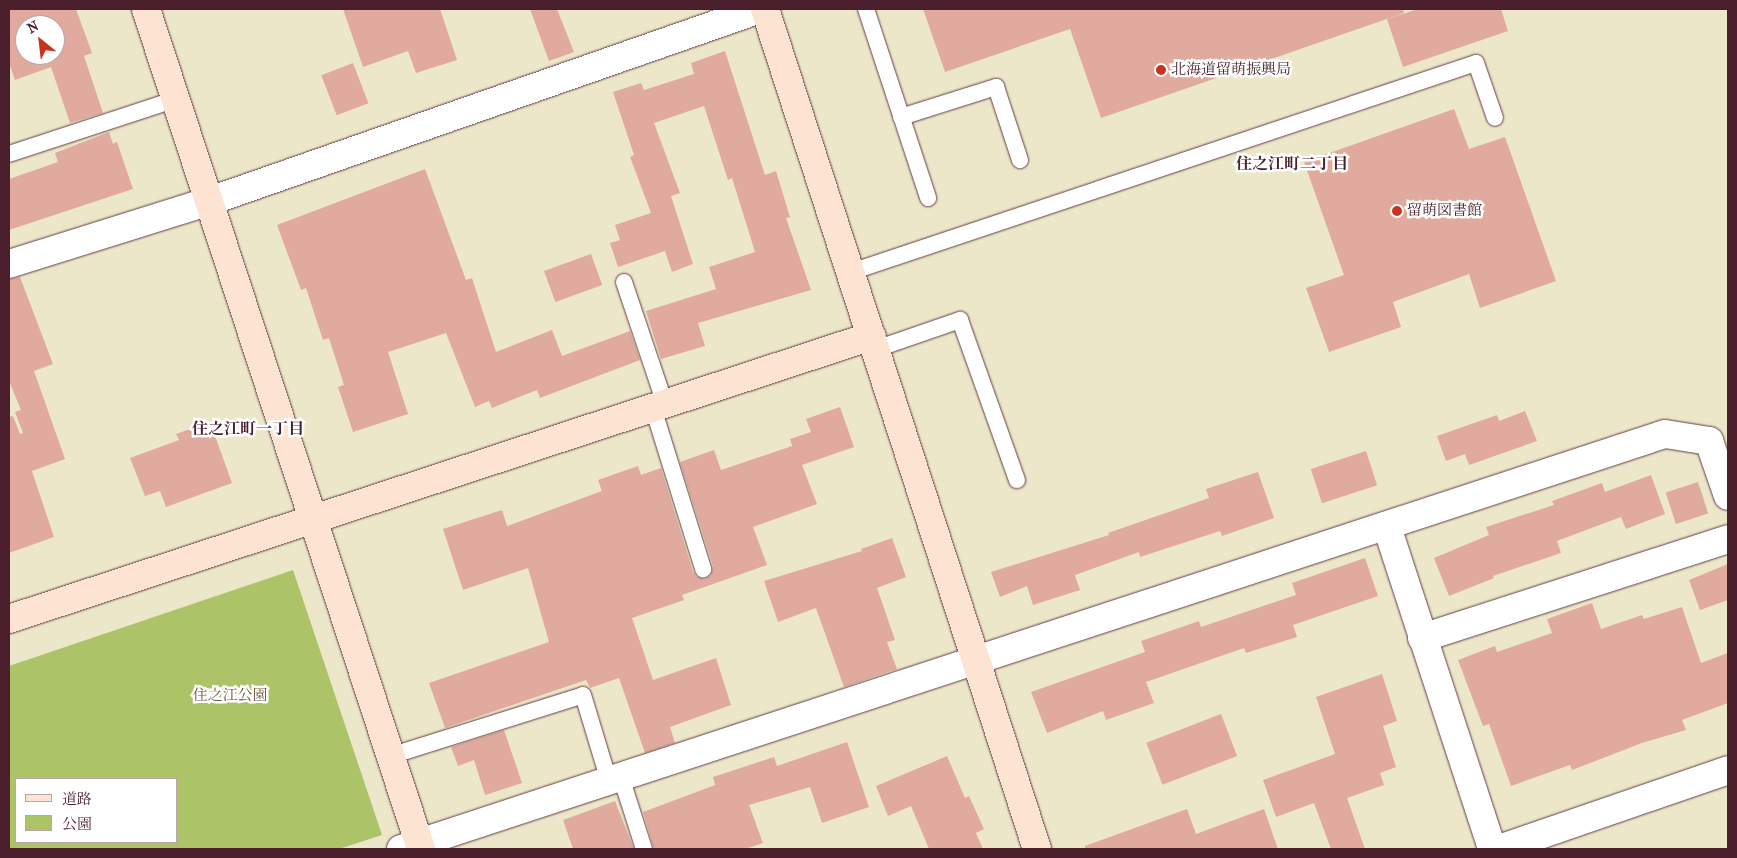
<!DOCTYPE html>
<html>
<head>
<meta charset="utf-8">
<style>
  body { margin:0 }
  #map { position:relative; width:1737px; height:858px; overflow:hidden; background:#ede7ca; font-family:"IM FELL French Canon","Noto Serif JP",serif }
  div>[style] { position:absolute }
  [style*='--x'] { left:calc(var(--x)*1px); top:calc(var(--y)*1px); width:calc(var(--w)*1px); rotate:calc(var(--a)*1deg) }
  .green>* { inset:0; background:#acc368 }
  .building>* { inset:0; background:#e1aa9f; transform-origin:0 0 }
  .roads { filter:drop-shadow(0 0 1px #623d43) drop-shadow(0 0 1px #623d43) }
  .lane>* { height:16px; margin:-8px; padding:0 8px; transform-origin:8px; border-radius:8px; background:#fff }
  .street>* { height:28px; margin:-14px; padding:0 14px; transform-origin:14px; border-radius:14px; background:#fff }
  .secondary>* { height:28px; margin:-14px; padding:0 14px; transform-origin:14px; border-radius:14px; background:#fde3d1 }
  .dots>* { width:14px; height:14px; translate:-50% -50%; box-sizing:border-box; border:2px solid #fff; border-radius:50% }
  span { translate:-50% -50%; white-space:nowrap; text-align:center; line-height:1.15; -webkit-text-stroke:5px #fff; paint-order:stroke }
  .poi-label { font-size:15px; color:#4a1f2b }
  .left { translate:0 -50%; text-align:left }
  .park-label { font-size:15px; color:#6c5840 }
  .neighbourhood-label { font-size:16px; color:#4a1f2b; font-weight:700 }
  .frame { position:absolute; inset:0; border:10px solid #4a1f2b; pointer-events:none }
  .legend { position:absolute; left:15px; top:778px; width:162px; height:65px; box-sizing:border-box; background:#fff; border:1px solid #b7a5aa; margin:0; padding:6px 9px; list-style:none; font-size:15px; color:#4a1f2b }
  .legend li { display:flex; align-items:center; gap:10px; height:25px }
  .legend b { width:25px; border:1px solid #b7a5aa }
  .north { position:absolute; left:15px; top:15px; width:50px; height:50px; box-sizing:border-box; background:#fff; border:1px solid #b7a5aa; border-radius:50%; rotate:331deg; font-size:14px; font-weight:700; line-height:20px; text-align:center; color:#4a1f2b }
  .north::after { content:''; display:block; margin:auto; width:18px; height:22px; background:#c8321e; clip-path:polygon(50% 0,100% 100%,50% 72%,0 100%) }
</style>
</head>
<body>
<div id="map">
  <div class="green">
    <i style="clip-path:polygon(evenodd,293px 570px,382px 835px,339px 849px,9px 849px,9px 666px,293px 570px,16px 779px,176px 779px,176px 842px,16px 842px,16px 779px)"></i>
  </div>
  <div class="building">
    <i style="clip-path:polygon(evenodd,9px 9px,76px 9px,92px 53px,84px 56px,103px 113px,70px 123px,51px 67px,15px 80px,9px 63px,9px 9px,25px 25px,55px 25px,55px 55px,25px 55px,25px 25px)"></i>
    <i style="clip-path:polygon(343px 9px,440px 9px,457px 60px,416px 73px,408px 51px,363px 67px)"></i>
    <i style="clip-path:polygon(530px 9px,557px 9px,574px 52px,549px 61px)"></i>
    <i style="clip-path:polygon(923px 9px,1403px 9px,1404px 13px,1101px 118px,1070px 29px,945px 72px)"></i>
    <i style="clip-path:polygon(1418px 9px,1501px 9px,1508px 31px,1403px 67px,1387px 19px)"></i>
    <i style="clip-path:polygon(725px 51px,765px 175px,776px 171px,790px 217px,786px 218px,811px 290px,698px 323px,705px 346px,661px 359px,646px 311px,716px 289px,709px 267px,755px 252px,732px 178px,728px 180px,704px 106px,654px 123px,680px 193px,671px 196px,693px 264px,672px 272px,665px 251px,618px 267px,610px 243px,620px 240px,615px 225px,651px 213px,630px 157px,634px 155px,613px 92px,641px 83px,644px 90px,694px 74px,691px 63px)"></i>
    <i style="left:353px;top:63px;width:43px;height:34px;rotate:69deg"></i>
    <i style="clip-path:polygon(1454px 109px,1469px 149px,1505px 137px,1556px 281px,1480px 308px,1469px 274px,1393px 302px,1401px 327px,1329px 352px,1306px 288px,1344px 275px,1304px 162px)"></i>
    <i style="clip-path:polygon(109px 132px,113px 144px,117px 142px,133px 189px,9px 230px,9px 179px,58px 162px,55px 153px)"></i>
    <i style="clip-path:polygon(425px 169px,466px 280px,472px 278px,496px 352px,552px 330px,562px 356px,630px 331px,640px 360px,540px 398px,537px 390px,492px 408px,489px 401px,475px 407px,446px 333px,388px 352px,408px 414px,353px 432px,338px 387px,344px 385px,329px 338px,323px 340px,306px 288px,301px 290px,277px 225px)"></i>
    <i style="left:591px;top:254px;width:33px;height:50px;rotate:70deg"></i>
    <i style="clip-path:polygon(20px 277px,53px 364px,34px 371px,65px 459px,32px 471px,54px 537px,9px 553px,9px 417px,13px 416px,20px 434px,23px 433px,15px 412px,21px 410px,9px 381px,9px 279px)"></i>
    <i style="clip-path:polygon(840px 407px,854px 447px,802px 465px,817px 504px,753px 527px,767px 565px,682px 595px,684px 600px,632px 618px,653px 680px,716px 658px,731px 705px,670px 727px,675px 743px,645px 753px,619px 678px,590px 688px,586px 680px,445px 728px,429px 683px,549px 642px,528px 568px,463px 590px,443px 529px,502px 510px,507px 526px,602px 491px,598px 480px,638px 466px,641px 475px,661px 468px,693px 572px,697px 577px,705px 579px,711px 575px,713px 566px,680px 462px,714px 450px,721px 470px,792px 446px,790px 439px,811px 432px,806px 419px)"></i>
    <i style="clip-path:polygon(1525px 411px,1537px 441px,1469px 465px,1465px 454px,1446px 461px,1437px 436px,1497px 415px,1499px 421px)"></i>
    <i style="clip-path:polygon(210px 422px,232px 483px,166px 507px,160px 491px,145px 496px,130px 458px,179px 440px,176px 434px)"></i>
    <i style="left:1366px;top:451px;width:36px;height:58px;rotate:72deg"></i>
    <i style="clip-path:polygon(1258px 472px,1274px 518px,1222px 536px,1220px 531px,1140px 557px,1139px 552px,1075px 575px,1080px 590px,1033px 605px,1027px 586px,1000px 597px,991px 572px,1109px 535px,1108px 533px,1209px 498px,1206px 489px)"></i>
    <i style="clip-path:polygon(1651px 475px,1665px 514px,1626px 529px,1621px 517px,1557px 541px,1561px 553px,1493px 576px,1494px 578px,1449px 596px,1434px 558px,1489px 535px,1486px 527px,1554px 505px,1552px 501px,1602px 483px,1605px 492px)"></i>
    <i style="left:1698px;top:482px;width:33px;height:34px;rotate:72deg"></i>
    <i style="clip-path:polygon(892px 538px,906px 577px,877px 588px,895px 640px,887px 642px,897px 669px,844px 687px,816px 608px,778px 622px,764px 581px,862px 551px,861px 549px)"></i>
    <i style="clip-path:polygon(1365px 558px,1378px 596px,1293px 625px,1297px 637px,1246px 653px,1244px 648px,1146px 682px,1154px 703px,1106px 720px,1103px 711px,1047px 733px,1031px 692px,1145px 652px,1141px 641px,1199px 621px,1201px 627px,1296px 595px,1292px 583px)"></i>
    <i style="clip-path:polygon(1728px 564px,1728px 600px,1700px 610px,1689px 580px)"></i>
    <i style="clip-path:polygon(1592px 603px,1601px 629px,1642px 615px,1644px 619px,1682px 607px,1701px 663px,1728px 653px,1728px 703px,1682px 720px,1686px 730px,1642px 743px,1572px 770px,1570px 765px,1511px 786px,1489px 724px,1483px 726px,1458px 660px,1495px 646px,1497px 652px,1552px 633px,1547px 619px)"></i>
    <i style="clip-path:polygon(1382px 674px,1397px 721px,1383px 726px,1396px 767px,1380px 773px,1384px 785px,1347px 798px,1365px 849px,1331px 849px,1314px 803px,1276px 817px,1263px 780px,1335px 754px,1316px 697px)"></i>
    <i style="left:1221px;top:714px;width:45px;height:80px;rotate:69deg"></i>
    <i style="clip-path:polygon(504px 730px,522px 783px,485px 795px,474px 760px,458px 766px,451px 747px)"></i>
    <i style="clip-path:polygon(847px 742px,869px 807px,822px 823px,810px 787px,749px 805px,763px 843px,745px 849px,654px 849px,643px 812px,715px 785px,713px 777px,774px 757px,777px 766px)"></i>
    <i style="clip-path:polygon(947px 756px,965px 798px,969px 796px,984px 829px,976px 833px,983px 849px,929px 849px,911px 806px,888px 816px,876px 786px)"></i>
    <i style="clip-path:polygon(615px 801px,634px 849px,573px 849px,563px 820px)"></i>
    <i style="clip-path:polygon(1187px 809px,1196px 834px,1264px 809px,1278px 849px,1085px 849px,1085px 846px)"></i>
  </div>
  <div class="roads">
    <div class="lane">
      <i style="--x:866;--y:9;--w:199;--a:71.8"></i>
      <i style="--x:901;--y:117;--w:100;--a:-17.5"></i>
      <i style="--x:996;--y:87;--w:77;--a:71.8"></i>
      <i style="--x:9;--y:154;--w:176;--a:-18.2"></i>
      <i style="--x:851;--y:272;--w:659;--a:-18.49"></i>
      <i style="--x:1476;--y:63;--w:58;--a:70.9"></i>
      <i style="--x:624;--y:282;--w:129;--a:71.4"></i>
      <i style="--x:876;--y:349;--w:89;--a:-19"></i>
      <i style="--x:960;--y:320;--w:170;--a:70.4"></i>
      <i style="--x:653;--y:408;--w:169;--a:72.7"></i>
      <i style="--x:390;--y:756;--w:202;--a:-17.5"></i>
      <i style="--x:583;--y:695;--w:90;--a:73.2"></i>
      <i style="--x:621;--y:777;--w:76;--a:72.3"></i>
    </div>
    <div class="street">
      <i style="--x:9;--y:264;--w:211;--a:-17.4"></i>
      <i style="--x:210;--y:201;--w:583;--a:-19.24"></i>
      <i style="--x:1387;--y:527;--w:339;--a:71.9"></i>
      <i style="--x:1422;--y:638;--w:322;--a:-17.9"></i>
      <i style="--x:401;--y:849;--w:1330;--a:-18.18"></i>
      <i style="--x:1665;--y:434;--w:45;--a:9"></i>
      <i style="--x:1709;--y:441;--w:58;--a:70.9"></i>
      <i style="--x:1499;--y:849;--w:242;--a:-19"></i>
    </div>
    <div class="secondary">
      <i style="--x:146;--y:9;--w:884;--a:71.87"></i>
      <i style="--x:765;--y:9;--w:883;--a:72.06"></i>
      <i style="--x:9;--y:619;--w:908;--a:-18.16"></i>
    </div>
  </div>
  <div class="dots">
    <i style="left:1161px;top:70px;background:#c8321e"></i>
    <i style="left:1397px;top:211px;background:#c8321e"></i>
  </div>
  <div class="poi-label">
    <span class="left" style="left:1171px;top:70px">北海道留萌振興局</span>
    <span class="left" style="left:1407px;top:211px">留萌図書館</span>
  </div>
  <div class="park-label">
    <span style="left:230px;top:696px">住之江公園</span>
  </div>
  <div class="neighbourhood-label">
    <span style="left:1292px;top:164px">住之江町二丁目</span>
    <span style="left:248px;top:429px">住之江町一丁目</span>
  </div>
  <div class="frame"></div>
  <ul class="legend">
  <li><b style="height:6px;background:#fde3d1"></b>道路</li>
  <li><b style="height:14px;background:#acc368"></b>公園</li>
  </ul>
  <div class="north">N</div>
</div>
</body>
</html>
